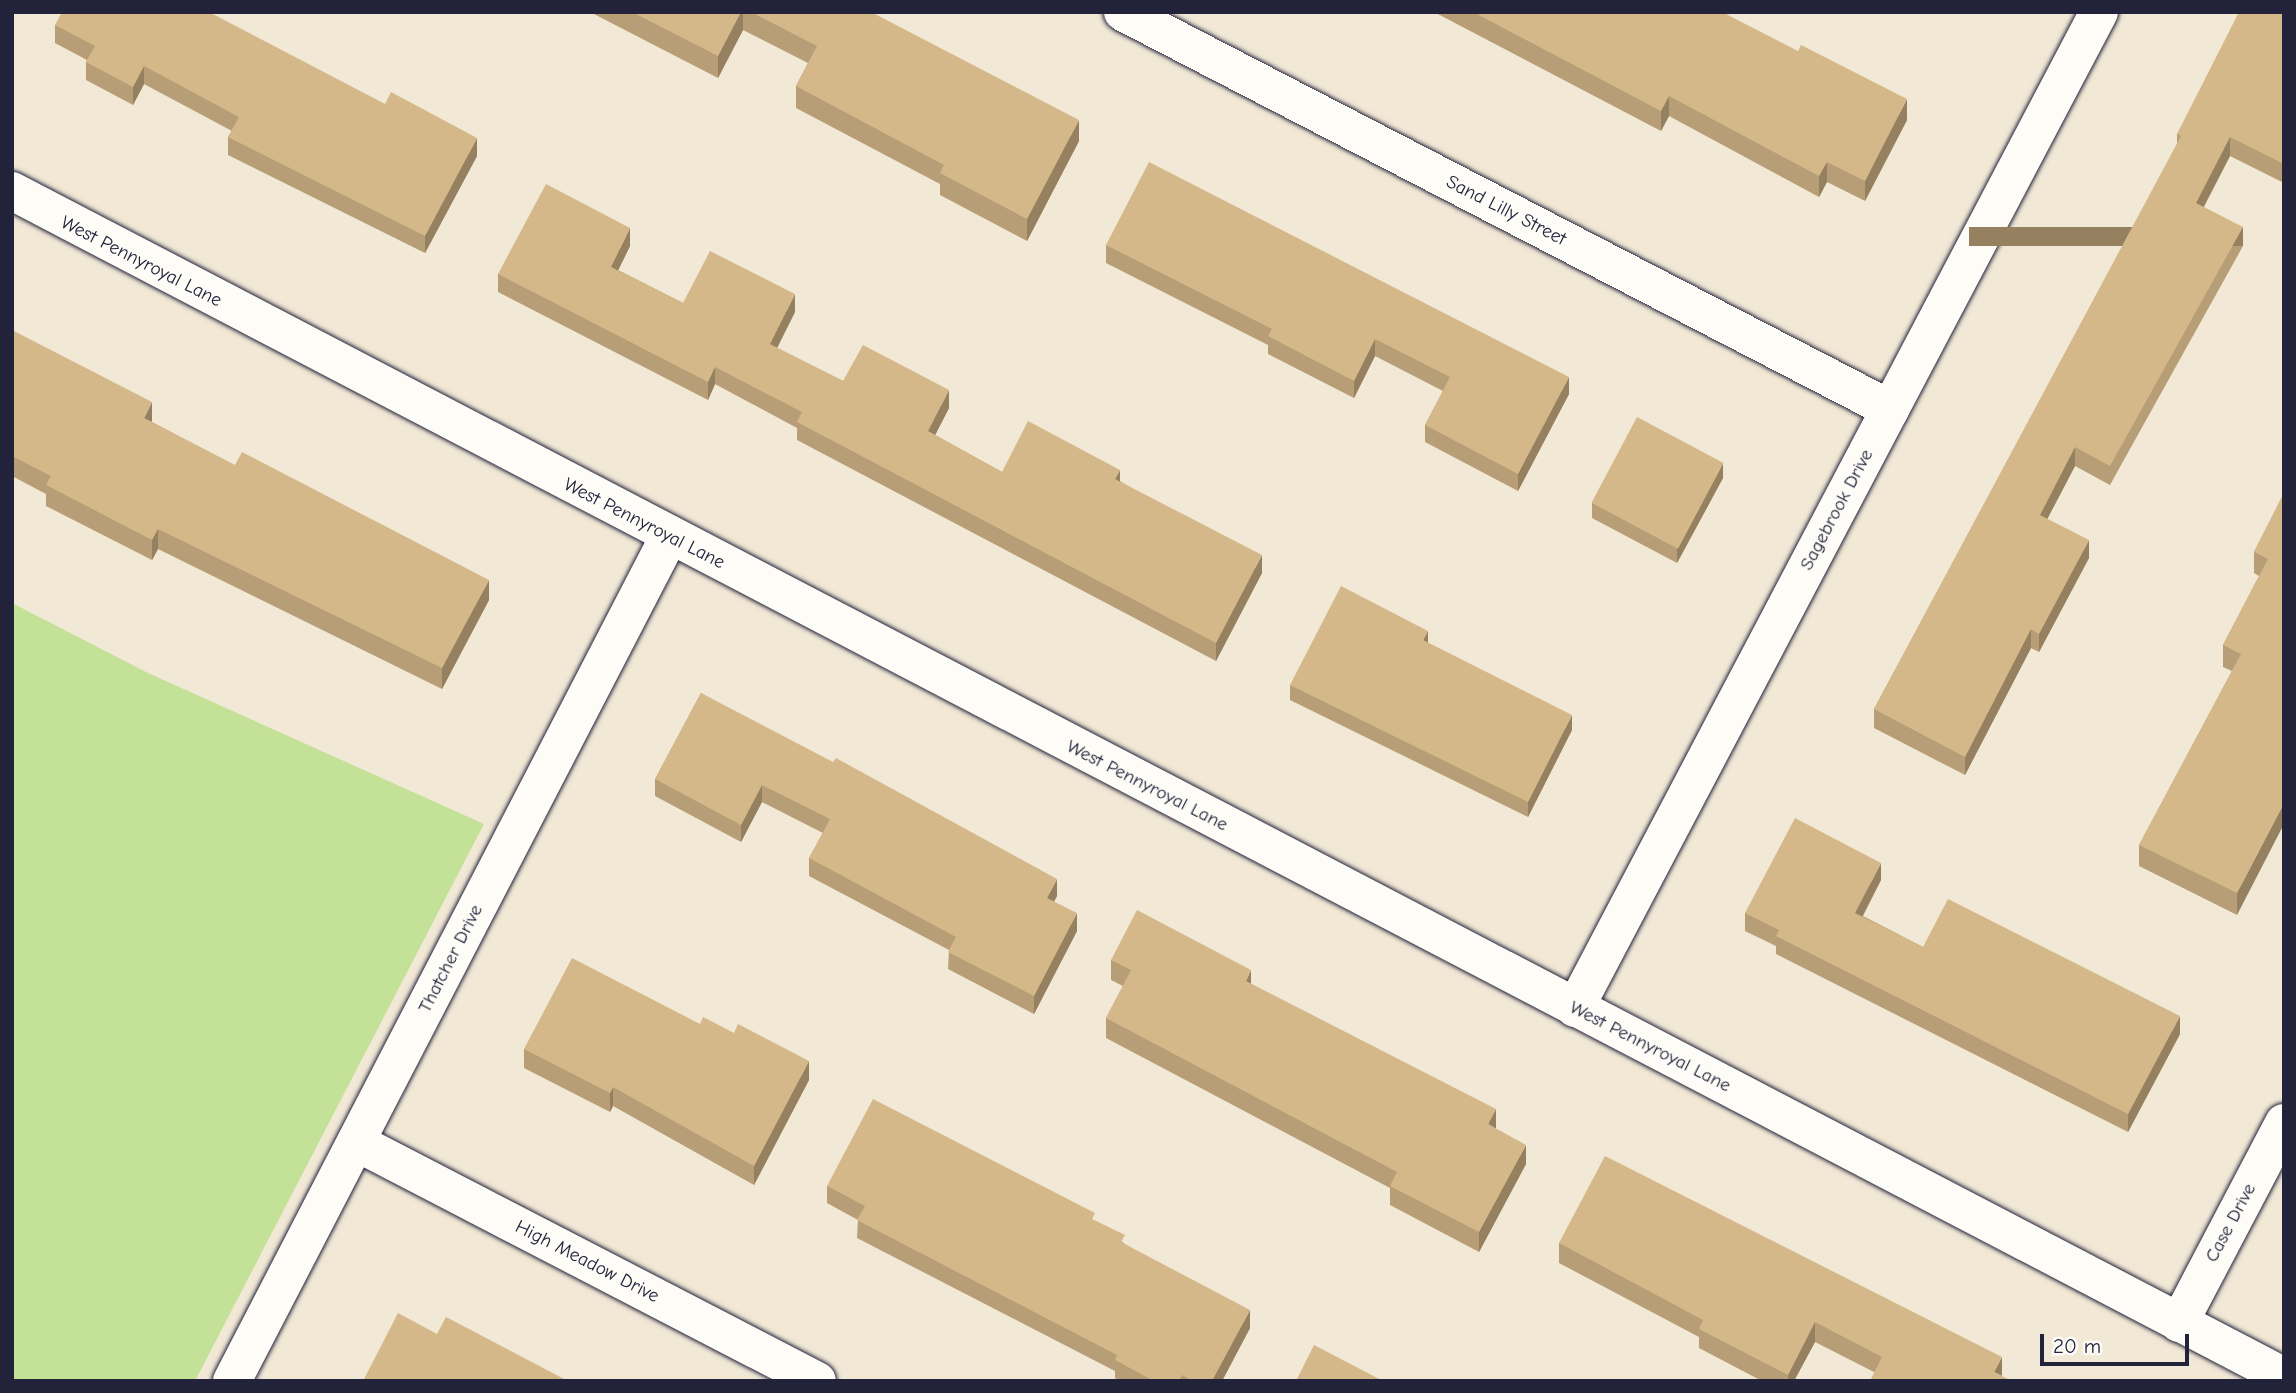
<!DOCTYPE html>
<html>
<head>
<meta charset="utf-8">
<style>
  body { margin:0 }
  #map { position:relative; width:2296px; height:1393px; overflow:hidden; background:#f1e8d6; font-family:"Comic Neue",sans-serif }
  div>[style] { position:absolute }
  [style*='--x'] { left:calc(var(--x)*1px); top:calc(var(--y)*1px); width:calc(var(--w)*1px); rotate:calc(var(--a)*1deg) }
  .green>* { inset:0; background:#c4e198 }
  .roads { filter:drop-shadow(0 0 2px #22223b) drop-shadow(0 0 2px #22223b) }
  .minor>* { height:38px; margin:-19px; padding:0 19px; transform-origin:19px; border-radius:19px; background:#fdfcf7 }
  .wall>* { inset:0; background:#b79e76 }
  .shaded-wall>* { inset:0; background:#958160; transform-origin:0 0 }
  .building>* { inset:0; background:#d5b889; transform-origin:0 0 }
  span { translate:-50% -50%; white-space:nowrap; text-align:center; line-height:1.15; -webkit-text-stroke:6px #fdfcf7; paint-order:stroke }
  .street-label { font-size:19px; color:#22223b }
  .frame { position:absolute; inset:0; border:14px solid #22223b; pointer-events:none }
  .scale { position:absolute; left:2040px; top:1334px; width:149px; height:32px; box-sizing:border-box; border:4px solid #22223b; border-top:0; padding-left:9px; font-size:21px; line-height:24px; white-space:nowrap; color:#22223b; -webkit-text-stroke:5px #fdfcf7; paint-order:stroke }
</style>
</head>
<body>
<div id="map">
  <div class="green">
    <i style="clip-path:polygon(12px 603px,148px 673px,484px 824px,195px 1381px,12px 1381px)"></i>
  </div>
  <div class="roads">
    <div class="minor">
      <i style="--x:1123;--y:12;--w:864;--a:27.37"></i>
      <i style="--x:12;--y:191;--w:2563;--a:27.56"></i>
      <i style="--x:1575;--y:1008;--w:1125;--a:-62.25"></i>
      <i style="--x:356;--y:1142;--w:519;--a:27.4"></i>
      <i style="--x:2179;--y:1323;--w:226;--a:-62.3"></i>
      <i style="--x:232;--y:1381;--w:950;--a:-62.63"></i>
    </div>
  </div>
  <div class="wall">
    <i style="clip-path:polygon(590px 12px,871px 12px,1079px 141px,1027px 241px,940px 195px,940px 184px,796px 108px,796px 86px,808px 63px,743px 30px,718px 78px)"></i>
    <i style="clip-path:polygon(1434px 12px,1722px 12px,1907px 120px,1865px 201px,1827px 182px,1819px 197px,1669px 116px,1661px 131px)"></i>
    <i style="clip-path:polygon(2284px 12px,2284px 183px,2230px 156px,2204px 207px,2243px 246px,2110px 485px,2075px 466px,2047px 519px,2089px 558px,2039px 652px,2031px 648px,1965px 775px,1874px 728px,1874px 709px,2177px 145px,2177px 134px)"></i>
    <i style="clip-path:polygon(55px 25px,477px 156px,425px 253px,228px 155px,228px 137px,232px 131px,144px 84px,133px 105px,86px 80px,86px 62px,87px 60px,55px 43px)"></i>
    <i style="clip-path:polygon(1106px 245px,1569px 394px,1518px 491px,1425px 442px,1425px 425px,1443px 391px,1375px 356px,1354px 398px,1268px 354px,1268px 345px,1106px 263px)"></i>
    <i style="clip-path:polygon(630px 246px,618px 270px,683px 303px,795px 312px,777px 348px,843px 381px,949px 408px,935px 435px,1002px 472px,1120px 481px,1262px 573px,1216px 661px,797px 440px,797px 428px,715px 384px,708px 400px,498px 292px,498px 274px)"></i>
    <i style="clip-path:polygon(12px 330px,152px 422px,489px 600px,442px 689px,158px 549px,152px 560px,46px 506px,46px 494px,12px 476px)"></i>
    <i style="clip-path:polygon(1723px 478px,1677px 563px,1592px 518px,1592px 503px)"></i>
    <i style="clip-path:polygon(2284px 493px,2237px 915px,2139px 866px,2139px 845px,2232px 671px,2223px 667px,2223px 645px,2259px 576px,2254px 573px,2254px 552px)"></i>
    <i style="clip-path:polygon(1290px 685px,1572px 730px,1528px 817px,1290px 700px)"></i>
    <i style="clip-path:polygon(701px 693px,1057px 896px,1054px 901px,1077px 931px,1034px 1014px,948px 969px,949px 950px,809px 876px,809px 858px,823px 833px,762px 802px,741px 842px,655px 796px,655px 779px)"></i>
    <i style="clip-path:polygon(1881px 880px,1863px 916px,1923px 947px,2180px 1034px,2128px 1132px,1776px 954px,1776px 946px,1745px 931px,1745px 913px)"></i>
    <i style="clip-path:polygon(1111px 960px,1251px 984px,1496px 1129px,1526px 1164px,1479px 1252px,1390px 1205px,1390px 1188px,1106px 1038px,1106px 1018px,1123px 986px,1111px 980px)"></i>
    <i style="clip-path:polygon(700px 1024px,809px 1080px,754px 1185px,613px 1106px,610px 1112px,524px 1068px,524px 1049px)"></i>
    <i style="clip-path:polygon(827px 1186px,1095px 1221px,1125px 1244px,1250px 1328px,1222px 1381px,1120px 1381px,1115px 1378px,1115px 1371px,857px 1238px,858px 1220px,827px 1203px)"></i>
    <i style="clip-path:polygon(1559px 1243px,2002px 1357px,1874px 1372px,1815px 1342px,1794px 1381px,1762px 1381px,1699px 1348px,1699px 1337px,1559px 1263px)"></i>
  </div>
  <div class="shaded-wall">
    <i style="clip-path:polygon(741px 12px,743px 12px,743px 30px,718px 78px,718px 56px)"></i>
    <i style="clip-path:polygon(144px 66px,144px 84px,133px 105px,133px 87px)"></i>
    <i style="clip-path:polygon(1669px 96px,1669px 116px,1661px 131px,1661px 111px)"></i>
    <i style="clip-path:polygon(1907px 99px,1907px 120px,1865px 201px,1865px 181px)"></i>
    <i style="clip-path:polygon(1079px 120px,1079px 141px,1027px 241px,1027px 219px)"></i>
    <i style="clip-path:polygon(2230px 137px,2230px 156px,2196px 221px,2196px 203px)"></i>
    <i style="clip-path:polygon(477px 138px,477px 156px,425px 253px,425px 236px)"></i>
    <i style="clip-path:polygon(1827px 162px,1827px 182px,1819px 197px,1819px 176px)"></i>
    <i style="left:2243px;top:227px;width:19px;height:274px;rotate:90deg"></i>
    <i style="clip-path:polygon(630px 228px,630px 246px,611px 285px,611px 267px)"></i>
    <i style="clip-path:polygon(795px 294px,795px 312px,770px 362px,770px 344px)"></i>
    <i style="clip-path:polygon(1375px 339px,1375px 356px,1354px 398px,1354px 381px)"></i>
    <i style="clip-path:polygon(715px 367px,715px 384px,708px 400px,708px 382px)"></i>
    <i style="clip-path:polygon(1569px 377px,1569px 394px,1518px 491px,1518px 474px)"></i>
    <i style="clip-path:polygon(949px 390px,949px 408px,928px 449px,928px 431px)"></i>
    <i style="clip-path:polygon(152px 402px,152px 422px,144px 418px)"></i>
    <i style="clip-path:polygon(2075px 447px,2075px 466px,2040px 533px,2040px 515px)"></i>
    <i style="clip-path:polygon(1723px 463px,1723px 478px,1677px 563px,1677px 548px)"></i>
    <i style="clip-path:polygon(1120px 470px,1120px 488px,1115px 479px)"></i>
    <i style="clip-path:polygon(158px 529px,158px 549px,152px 560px,152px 540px)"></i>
    <i style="clip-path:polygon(2089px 540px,2089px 558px,2039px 652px,2039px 634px)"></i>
    <i style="clip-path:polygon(1262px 555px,1262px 573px,1216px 661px,1216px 643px)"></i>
    <i style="clip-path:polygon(489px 580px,489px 600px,442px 689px,442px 668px)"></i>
    <i style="clip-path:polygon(2031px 629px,2031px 648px,1965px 775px,1965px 757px)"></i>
    <i style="clip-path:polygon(1428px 631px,1428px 646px,1423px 640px)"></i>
    <i style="clip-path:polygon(1572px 715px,1572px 730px,1528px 817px,1528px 802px)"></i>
    <i style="clip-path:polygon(762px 785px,762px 802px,741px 842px,741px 825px)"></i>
    <i style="clip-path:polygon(2284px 803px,2284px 824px,2237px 915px,2237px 893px)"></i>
    <i style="clip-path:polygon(1881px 863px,1881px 880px,1855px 930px,1855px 913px)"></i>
    <i style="clip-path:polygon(1057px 879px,1057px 896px,1047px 915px,1047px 898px)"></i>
    <i style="clip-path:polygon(1077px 913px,1077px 931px,1034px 1014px,1034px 996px)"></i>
    <i style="clip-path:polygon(1251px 970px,1251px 990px,1246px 981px)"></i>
    <i style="clip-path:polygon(2180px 1016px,2180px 1034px,2128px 1132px,2128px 1114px)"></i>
    <i style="clip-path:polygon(809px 1061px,809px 1080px,754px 1185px,754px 1166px)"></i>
    <i style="clip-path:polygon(613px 1087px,613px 1106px,610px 1112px,610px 1093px)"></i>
    <i style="clip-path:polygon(1496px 1109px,1496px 1129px,1488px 1124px)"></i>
    <i style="clip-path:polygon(1526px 1145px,1526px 1164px,1479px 1252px,1479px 1232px)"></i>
    <i style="clip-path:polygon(1250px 1310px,1250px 1328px,1222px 1381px,1212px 1381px)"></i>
    <i style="clip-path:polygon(1815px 1322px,1815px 1342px,1794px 1381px,1788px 1381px,1788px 1375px)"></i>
    <i style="clip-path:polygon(2002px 1357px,2002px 1376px,1994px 1372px)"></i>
  </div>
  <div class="building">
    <i style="clip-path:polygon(62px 12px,209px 12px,385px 104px,391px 92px,477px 138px,425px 236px,228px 137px,239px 117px,144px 66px,133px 87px,86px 62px,95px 46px,55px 25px)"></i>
    <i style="clip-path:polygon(632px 12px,741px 12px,718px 56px)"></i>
    <i style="clip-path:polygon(751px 12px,871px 12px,1079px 120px,1027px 219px,940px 173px,944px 165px,796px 86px,817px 46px)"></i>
    <i style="clip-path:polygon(1473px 12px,1722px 12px,1798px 51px,1801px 45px,1907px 99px,1865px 181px,1827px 162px,1819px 176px,1669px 96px,1661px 111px)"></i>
    <i style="clip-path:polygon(2239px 12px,2284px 12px,2284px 164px,2230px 137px,2196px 203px,2243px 227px,2110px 466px,2075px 447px,2040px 515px,2089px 540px,2039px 634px,2031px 629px,1965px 757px,1874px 709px,2181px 136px,2177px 134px)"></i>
    <i style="clip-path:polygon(1149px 162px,1569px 377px,1518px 474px,1425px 425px,1450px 377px,1375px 339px,1354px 381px,1268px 336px,1272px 329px,1106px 245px)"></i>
    <i style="clip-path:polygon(546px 184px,630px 228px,611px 267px,683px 303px,710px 251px,795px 294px,770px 344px,843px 381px,863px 345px,949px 390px,928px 431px,1002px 472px,1028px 421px,1120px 470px,1115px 479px,1262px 555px,1216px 643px,797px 422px,802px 412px,715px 367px,708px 382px,498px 274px)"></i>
    <i style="clip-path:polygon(12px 330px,152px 402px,144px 418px,235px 465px,242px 452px,489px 580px,442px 668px,158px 529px,152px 540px,46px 485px,51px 476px,12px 456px)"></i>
    <i style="left:1637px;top:417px;width:98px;height:97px;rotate:28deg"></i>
    <i style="clip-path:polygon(2284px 493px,2284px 803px,2237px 893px,2139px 845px,2241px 654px,2223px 645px,2268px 559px,2254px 552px)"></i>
    <i style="clip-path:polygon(1341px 586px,1428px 631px,1423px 640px,1572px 715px,1528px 802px,1290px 685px)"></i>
    <i style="clip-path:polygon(701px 693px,833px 762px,836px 758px,1057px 879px,1047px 898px,1077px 913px,1034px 996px,948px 952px,956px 937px,809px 858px,830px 819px,762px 785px,741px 825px,655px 779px)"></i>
    <i style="clip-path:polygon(1795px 818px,1881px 863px,1855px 913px,1923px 947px,1948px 899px,2180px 1016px,2128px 1114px,1776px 936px,1779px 930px,1745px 913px)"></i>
    <i style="clip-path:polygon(1137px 910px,1251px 970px,1246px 981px,1496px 1109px,1488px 1124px,1526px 1145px,1479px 1232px,1390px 1186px,1397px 1172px,1106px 1018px,1131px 970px,1111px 960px)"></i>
    <i style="clip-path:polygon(572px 958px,700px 1024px,703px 1017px,734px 1033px,738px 1024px,809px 1061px,754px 1166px,613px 1087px,610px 1093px,524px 1049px)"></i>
    <i style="clip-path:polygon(873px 1099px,1095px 1213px,1092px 1219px,1125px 1235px,1121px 1242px,1250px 1310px,1212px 1381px,1193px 1381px,1182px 1375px,1179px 1381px,1154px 1381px,1115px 1360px,1117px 1355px,857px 1220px,865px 1206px,827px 1186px)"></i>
    <i style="clip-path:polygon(1605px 1156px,2002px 1357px,1994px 1372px,2012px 1381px,1870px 1381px,1882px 1357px,1815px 1322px,1788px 1375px,1699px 1329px,1703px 1320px,1559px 1243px)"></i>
    <i style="clip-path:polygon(398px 1313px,437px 1334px,446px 1317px,568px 1381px,363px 1381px)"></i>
    <i style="clip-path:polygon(1314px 1345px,1383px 1381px,1296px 1381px)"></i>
  </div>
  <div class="street-label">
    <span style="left:1506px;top:211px;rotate:27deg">Sand Lilly Street</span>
    <span style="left:141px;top:262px;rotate:27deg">West Pennyroyal Lane</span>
    <span style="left:1837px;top:510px;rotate:-62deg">Sagebrook Drive</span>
    <span style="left:644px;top:524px;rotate:27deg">West Pennyroyal Lane</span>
    <span style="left:1147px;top:786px;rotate:27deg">West Pennyroyal Lane</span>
    <span style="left:451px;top:959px;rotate:-63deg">Thatcher Drive</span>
    <span style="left:1650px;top:1047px;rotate:27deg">West Pennyroyal Lane</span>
    <span style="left:2231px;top:1223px;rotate:-62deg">Case Drive</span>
    <span style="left:587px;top:1262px;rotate:27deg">High Meadow Drive</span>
  </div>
  <div class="frame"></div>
  <div class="scale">20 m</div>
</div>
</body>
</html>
